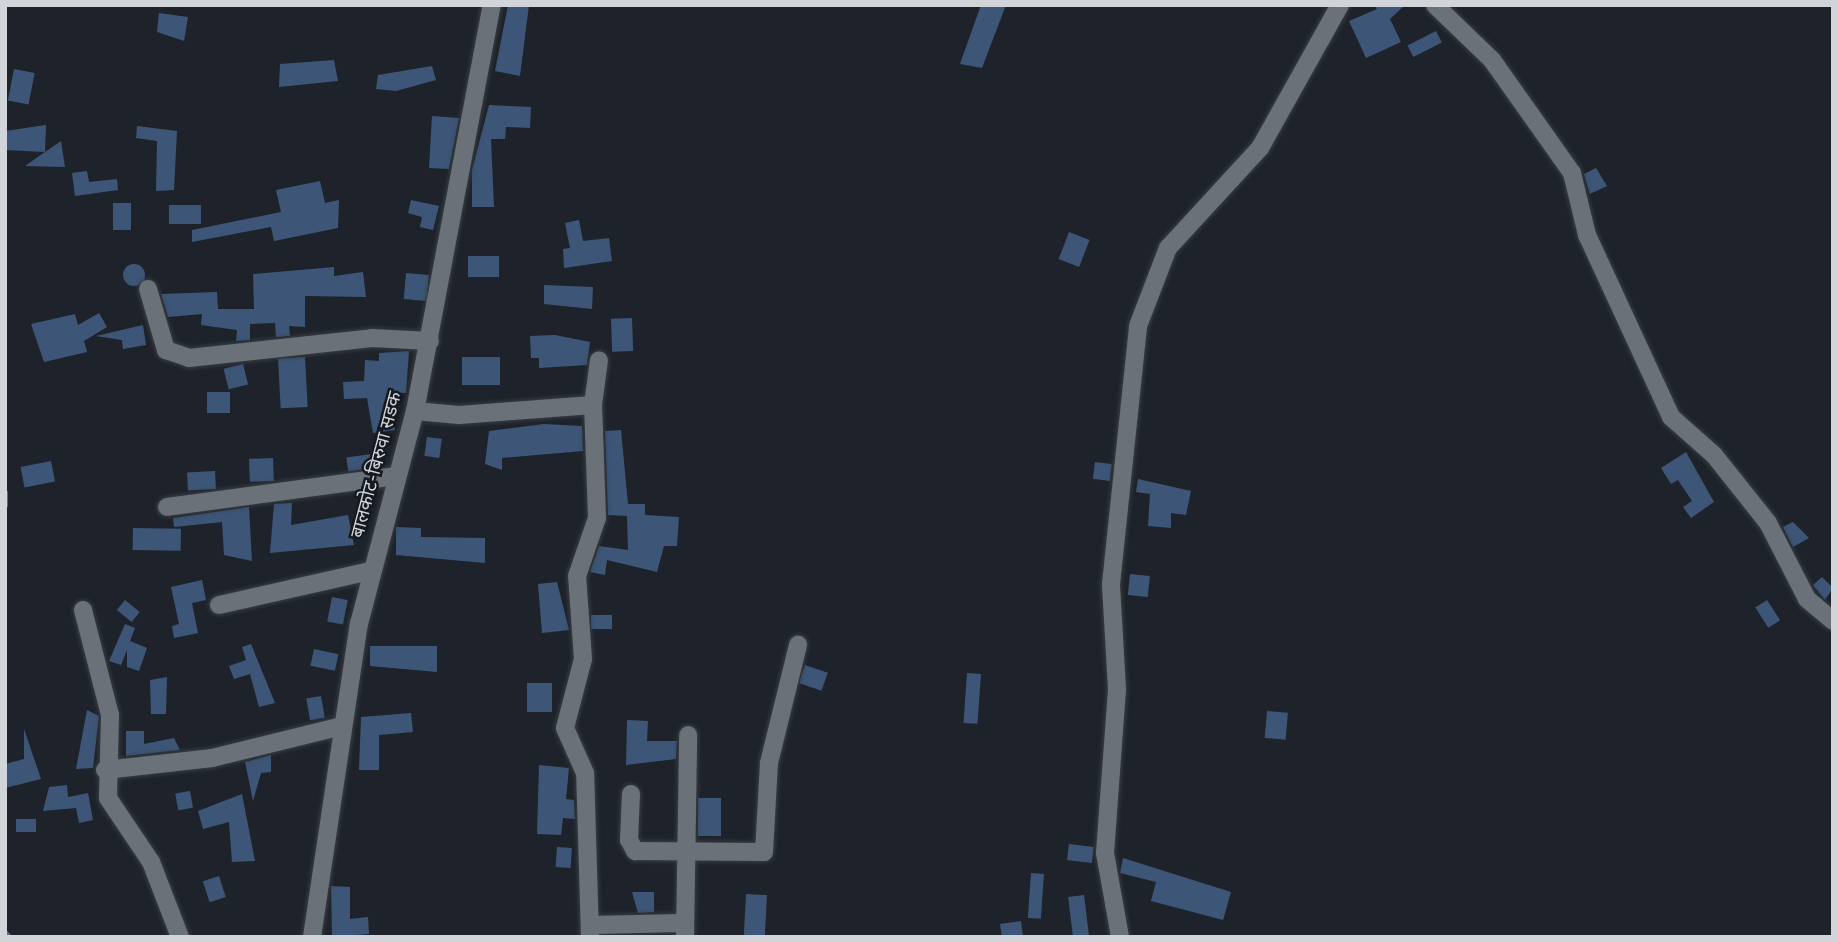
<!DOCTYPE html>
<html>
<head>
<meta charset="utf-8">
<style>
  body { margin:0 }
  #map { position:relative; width:1838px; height:942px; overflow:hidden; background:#1e232b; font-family:"Varela Round","Noto Sans Devanagari",sans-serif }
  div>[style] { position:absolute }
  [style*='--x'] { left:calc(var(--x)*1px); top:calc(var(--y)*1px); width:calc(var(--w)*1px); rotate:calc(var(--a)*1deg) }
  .stream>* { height:5px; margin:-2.5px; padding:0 2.5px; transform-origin:2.5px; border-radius:2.5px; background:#536c8f }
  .building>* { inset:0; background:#3d5677; transform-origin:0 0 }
  .round { border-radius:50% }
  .roads { filter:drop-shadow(0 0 2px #383d43) drop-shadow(0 0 2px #383d43) }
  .minor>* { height:18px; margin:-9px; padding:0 9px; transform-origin:9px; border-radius:9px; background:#6a7179 }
  .secondary>* { height:18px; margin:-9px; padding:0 9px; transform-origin:9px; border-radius:9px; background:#6a7179 }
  span { translate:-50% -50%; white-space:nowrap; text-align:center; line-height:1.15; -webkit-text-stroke:5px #151a21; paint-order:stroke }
  .street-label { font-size:19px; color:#d1d4d9 }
  .frame { position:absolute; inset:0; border:7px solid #d1d4d9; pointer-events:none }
</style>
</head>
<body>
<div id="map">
  <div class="stream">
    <i style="--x:5;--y:492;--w:13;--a:90"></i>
    <i style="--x:5;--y:932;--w:6;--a:51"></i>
  </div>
  <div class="building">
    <i style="clip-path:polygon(508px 5px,529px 5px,520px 76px,495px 71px)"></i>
    <i style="clip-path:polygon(981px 5px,1006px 5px,982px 68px,960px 64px)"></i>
    <i style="clip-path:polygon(1374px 5px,1405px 5px,1390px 19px,1401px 42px,1366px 58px,1349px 21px,1377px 9px)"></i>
    <i style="clip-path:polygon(159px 13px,188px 17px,184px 41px,157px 32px)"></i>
    <i style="left:1436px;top:31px;width:13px;height:32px;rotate:63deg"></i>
    <i style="clip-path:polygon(334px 60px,338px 81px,279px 87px,280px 64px)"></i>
    <i style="clip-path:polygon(432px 66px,436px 80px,396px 91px,376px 89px,378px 75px)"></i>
    <i style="left:14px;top:69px;width:21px;height:32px;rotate:11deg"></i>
    <i style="clip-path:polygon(489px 105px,531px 107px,530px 128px,506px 127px,505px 139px,491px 139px,494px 207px,472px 207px,472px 170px)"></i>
    <i style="clip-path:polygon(432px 116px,459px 118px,449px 169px,429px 168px)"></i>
    <i style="clip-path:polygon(46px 125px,45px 152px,61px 141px,65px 167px,25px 166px,45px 152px,5px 150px,5px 131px)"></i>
    <i style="clip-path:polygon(137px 126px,177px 131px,174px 190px,156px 191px,157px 141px,136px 138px)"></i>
    <i style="clip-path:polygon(1596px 168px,1607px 186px,1590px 194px,1584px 174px)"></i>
    <i style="clip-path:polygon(87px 171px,89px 182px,117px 179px,118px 190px,75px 196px,72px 173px)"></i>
    <i style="clip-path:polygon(320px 181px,325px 203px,339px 200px,338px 228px,274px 241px,271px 227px,192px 242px,192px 230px,281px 212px,276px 190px)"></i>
    <i style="clip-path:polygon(411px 200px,439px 206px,433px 230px,420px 227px,422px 217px,408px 213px)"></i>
    <i style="left:131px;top:203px;width:27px;height:18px;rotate:90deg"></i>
    <i style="left:169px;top:205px;width:32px;height:19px"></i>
    <i style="clip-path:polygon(579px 220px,583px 241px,609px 238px,612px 261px,564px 268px,563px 249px,570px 248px,565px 223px)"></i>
    <i style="left:1069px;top:232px;width:22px;height:29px;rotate:21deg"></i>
    <i style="left:499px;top:256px;width:21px;height:31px;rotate:90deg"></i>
    <i class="round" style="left:123px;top:264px;width:22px;height:22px"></i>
    <i style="clip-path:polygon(334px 267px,334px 276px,363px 272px,366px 297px,305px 296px,305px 327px,289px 326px,290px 336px,276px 337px,275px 323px,250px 324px,250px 340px,236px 341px,237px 330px,201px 325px,202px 314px,168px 317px,161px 294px,217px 292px,218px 309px,254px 309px,253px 274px)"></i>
    <i style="left:406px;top:273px;width:23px;height:26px;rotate:5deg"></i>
    <i style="clip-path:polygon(544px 285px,593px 287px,592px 309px,544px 304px)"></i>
    <i style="clip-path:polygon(99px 313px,107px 327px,84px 341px,87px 352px,44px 362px,31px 324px,75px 314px,78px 325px)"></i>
    <i style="left:632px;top:318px;width:33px;height:21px;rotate:88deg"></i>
    <i style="clip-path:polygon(143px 325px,146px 345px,123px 349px,122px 340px,96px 336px)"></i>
    <i style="clip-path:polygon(555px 335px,590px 342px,587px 365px,539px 368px,539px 358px,531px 358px,530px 336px)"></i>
    <i style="clip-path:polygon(409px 351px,406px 393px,389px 392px,395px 430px,373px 433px,367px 398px,344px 399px,343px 382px,364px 381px,365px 360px,379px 361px,379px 353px)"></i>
    <i style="left:305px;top:357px;width:50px;height:27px;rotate:87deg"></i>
    <i style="left:500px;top:357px;width:28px;height:38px;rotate:90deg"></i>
    <i style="left:243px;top:364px;width:21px;height:20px;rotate:76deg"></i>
    <i style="left:207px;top:392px;width:23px;height:21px"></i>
    <i style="clip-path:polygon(544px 424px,582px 426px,583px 451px,502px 458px,502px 470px,485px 464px,489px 431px)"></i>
    <i style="clip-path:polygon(621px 430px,628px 504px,645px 504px,645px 515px,679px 517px,677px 546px,664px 546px,657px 572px,607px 560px,605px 575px,590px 572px,599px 546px,628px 550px,627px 516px,608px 515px,605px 431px)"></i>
    <i style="left:427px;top:437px;width:15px;height:19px;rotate:8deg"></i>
    <i style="clip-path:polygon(1686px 452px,1714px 502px,1691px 518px,1683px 507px,1692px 501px,1678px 480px,1671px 484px,1661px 468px)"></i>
    <i style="left:379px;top:453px;width:14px;height:33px;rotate:82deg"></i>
    <i style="left:273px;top:458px;width:23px;height:24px;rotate:88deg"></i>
    <i style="left:51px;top:461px;width:21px;height:31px;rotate:79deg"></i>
    <i style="left:1095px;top:462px;width:17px;height:17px;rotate:7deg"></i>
    <i style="left:215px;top:471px;width:18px;height:28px;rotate:87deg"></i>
    <i style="clip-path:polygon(1138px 479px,1191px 491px,1186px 515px,1171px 513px,1171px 528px,1148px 526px,1150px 494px,1136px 492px)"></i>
    <i style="clip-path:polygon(292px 503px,291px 525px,348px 515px,354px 545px,270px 553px,274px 504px)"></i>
    <i style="clip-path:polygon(249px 507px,252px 561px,224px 555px,222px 522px,174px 527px,173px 518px)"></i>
    <i style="clip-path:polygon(1793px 522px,1809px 538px,1793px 547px,1783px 527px)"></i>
    <i style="clip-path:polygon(396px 527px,421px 528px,421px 537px,485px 538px,485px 563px,396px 555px)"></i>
    <i style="left:133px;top:528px;width:48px;height:22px;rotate:1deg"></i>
    <i style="left:1130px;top:574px;width:20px;height:21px;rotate:6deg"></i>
    <i style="clip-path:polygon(1822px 577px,1833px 588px,1825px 600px,1813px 585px)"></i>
    <i style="clip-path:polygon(202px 580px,206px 600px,192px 603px,198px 633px,174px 638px,172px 626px,179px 624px,171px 587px)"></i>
    <i style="clip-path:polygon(557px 582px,569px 630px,542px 633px,538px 584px)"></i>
    <i style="left:332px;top:597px;width:16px;height:25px;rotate:11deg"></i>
    <i style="left:125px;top:600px;width:19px;height:13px;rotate:39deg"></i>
    <i style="left:1767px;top:600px;width:24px;height:14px;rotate:57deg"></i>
    <i style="left:612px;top:615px;width:14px;height:21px;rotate:90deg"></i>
    <i style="clip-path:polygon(125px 624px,135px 628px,130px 641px,147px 648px,139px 671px,127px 667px,127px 650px,121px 665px,109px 661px)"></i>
    <i style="clip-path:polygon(251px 644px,275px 703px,259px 707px,250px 674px,234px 679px,229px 666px,246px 660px,242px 647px)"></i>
    <i style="clip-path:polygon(370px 646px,437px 646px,437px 672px,370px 666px)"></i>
    <i style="left:314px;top:649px;width:25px;height:17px;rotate:12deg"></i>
    <i style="left:805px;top:665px;width:24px;height:19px;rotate:19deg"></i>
    <i style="left:967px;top:673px;width:14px;height:50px;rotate:4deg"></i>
    <i style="clip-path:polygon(167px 677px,166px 714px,151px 714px,150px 680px)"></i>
    <i style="left:527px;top:683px;width:25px;height:29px"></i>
    <i style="left:321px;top:696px;width:22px;height:15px;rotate:80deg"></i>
    <i style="clip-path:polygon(87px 710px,99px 716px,93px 768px,76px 769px)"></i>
    <i style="left:1267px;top:711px;width:21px;height:27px;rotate:5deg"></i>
    <i style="clip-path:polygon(411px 713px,413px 732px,379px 735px,379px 770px,359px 770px,361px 717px)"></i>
    <i style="clip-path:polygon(627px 720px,648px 721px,647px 741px,677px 741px,676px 759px,626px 765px)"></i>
    <i style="clip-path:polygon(24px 729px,41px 779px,5px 788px,5px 764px,24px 759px)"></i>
    <i style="clip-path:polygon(126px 731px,144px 731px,144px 744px,174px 738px,180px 750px,126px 756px)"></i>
    <i style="clip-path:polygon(271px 755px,271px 772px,261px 773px,253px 801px,245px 762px)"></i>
    <i style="clip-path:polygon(539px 765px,569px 768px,566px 799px,574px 800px,575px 819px,563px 818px,561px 835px,537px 834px)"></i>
    <i style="clip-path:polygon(67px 785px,68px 797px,88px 793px,93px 820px,79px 823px,76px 808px,43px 811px,49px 787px)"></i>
    <i style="left:190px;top:791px;width:17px;height:15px;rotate:80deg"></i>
    <i style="clip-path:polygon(242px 794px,255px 861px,232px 862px,229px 822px,203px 829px,198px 811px)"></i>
    <i style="left:698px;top:798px;width:23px;height:38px"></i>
    <i style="left:16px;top:819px;width:20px;height:13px"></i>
    <i style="left:1069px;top:844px;width:25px;height:16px;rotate:7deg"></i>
    <i style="left:557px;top:847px;width:15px;height:20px;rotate:4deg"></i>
    <i style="clip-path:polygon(1123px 858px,1231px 892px,1223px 920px,1151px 901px,1156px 882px,1120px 873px)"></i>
    <i style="left:1031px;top:873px;width:13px;height:45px;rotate:4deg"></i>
    <i style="left:219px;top:876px;width:22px;height:17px;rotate:72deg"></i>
    <i style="clip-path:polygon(331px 886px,350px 887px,350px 919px,368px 917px,369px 934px,332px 937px)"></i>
    <i style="clip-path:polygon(632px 892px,654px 892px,654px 912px,638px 913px)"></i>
    <i style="left:746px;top:894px;width:21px;height:43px;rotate:3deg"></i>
    <i style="left:1084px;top:895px;width:42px;height:16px;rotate:83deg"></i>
    <i style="clip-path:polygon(1021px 921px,1023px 937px,1002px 937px,1000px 924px)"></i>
  </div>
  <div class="roads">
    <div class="minor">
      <i style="--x:1435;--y:5;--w:79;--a:44"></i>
      <i style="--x:1492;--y:60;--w:138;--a:54.7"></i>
      <i style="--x:1572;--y:173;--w:64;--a:76.4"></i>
      <i style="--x:1587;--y:235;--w:200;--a:65.2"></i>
      <i style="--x:1671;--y:417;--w:57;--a:41.5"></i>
      <i style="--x:1714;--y:455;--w:87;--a:51.5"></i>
      <i style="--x:1768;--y:523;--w:85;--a:62.8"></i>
      <i style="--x:1807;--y:599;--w:34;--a:40"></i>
      <i style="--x:148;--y:289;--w:64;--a:73.6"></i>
      <i style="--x:166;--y:350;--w:24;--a:19"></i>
      <i style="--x:189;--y:358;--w:184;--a:-6.2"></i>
      <i style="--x:372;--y:338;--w:58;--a:3"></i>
      <i style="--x:415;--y:411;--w:44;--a:5.2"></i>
      <i style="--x:459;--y:415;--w:134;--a:-4.3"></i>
      <i style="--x:167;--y:507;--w:231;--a:-7.7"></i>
      <i style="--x:219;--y:605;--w:155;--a:-12.7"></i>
      <i style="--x:83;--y:610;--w:108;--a:75.6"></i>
      <i style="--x:110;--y:715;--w:83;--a:91.4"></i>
      <i style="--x:108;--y:798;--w:77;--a:56.1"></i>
      <i style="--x:151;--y:862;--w:80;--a:68.9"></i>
      <i style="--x:105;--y:770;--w:108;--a:-6.4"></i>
      <i style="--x:212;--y:758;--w:134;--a:-13.8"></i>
      <i style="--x:631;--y:794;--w:46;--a:92.5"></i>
      <i style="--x:629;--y:840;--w:13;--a:61"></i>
      <i style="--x:635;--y:851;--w:129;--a:0.4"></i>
      <i style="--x:764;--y:852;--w:89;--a:-86.8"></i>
      <i style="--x:769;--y:763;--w:122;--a:-76.2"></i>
      <i style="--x:590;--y:925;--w:94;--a:-1.2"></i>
      <i style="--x:590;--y:937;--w:164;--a:-91.7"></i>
      <i style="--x:585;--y:773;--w:49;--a:-114"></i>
      <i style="--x:565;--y:728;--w:71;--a:-75.4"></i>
      <i style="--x:583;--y:659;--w:83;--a:-94.1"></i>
      <i style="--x:577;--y:576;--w:61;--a:-71"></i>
      <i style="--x:597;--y:518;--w:113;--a:-92"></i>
      <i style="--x:593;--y:405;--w:45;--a:-82.4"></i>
      <i style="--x:685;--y:937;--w:202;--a:-89.1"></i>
      <i style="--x:1120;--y:937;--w:85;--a:-100.1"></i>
      <i style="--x:1105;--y:853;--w:164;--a:-85.8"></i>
      <i style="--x:1117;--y:689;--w:105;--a:-93.3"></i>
      <i style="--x:1111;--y:584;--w:259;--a:-84"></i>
      <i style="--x:1138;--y:326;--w:84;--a:-69"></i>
      <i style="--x:1168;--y:248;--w:136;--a:-47.4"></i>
      <i style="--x:1260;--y:148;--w:164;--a:-60.8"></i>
    </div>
    <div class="secondary">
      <i style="--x:312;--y:937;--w:317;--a:-81.5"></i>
      <i style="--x:359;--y:624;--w:220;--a:-75.3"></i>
      <i style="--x:415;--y:411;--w:413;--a:-79.3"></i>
    </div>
  </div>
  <div class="street-label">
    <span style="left:377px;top:465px;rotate:-75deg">बालकोट-बिरुवा सडक</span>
  </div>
  <div class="frame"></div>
</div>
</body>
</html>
